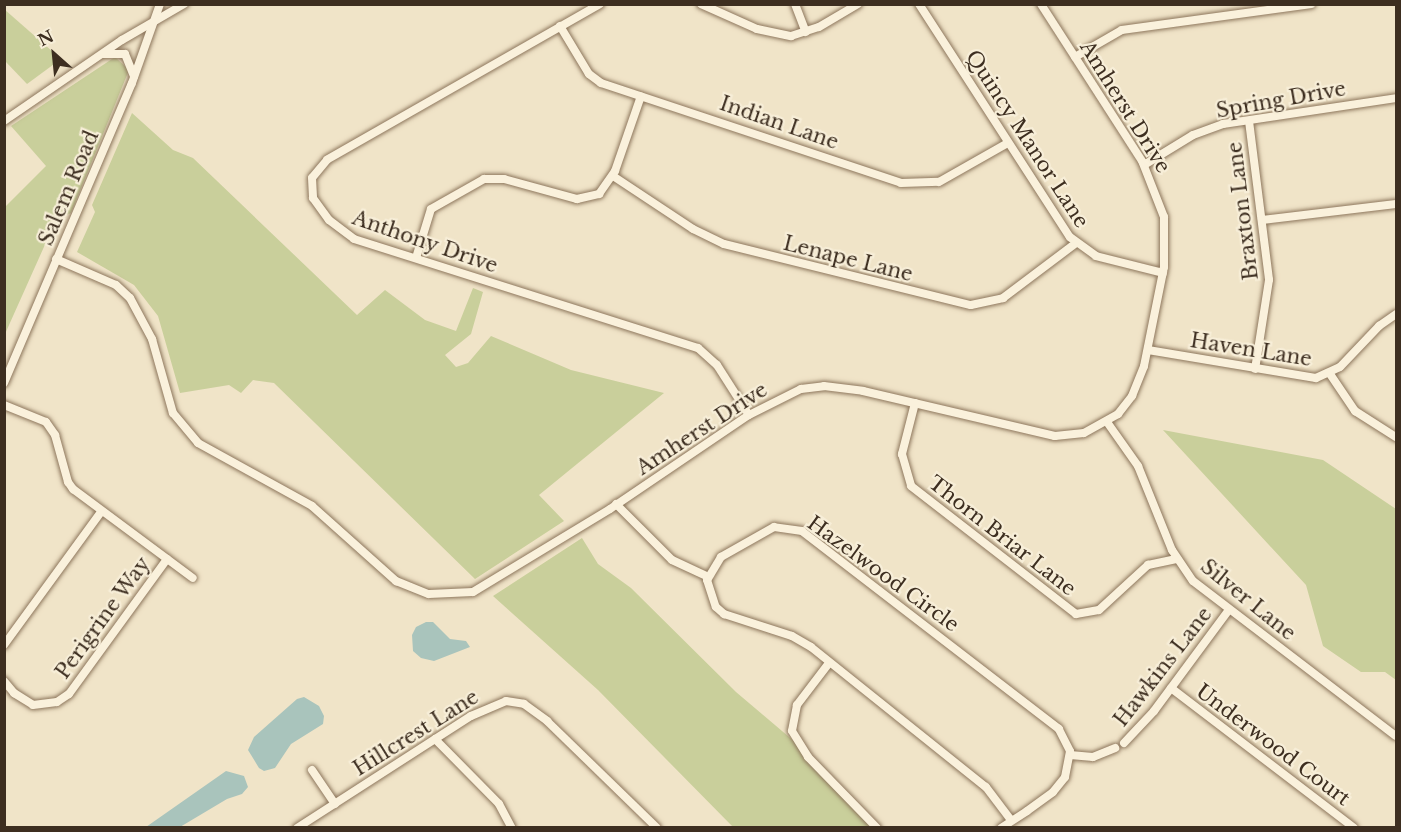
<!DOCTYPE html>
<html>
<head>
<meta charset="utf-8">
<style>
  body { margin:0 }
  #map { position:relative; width:1401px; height:832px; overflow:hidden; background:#f0e4c8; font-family:"Libre Baskerville",serif }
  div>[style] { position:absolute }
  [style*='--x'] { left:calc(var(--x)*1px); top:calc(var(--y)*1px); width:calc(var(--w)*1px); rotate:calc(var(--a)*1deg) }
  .green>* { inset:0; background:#c9cf9b }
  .water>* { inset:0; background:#a9c4bc }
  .roads { filter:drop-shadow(0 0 2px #8d765c) drop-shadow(0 0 2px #8d765c) }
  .minor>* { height:8px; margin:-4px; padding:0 4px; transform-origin:4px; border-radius:4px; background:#faf1dc }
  span { translate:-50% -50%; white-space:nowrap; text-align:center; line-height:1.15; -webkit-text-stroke:4.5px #f7eed8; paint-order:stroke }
  .street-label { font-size:20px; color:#3d2e20 }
  .frame { position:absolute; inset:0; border:6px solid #3d2e20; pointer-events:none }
  .north { position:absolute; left:24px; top:24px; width:60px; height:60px; -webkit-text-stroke:4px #f7eed8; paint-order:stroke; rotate:333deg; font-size:16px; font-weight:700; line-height:24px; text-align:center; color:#3d2e20 }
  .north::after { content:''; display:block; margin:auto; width:21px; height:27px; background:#3d2e20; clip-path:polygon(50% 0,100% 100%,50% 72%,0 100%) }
</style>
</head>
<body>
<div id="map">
  <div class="green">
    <i style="clip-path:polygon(4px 9px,61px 59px,27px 84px,5px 61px)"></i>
    <i style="clip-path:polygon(115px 57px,129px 70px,71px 213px,57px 219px,49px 213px,56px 220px,5px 334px,5px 207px,46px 166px,11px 126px)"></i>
    <i style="clip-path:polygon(132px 113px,173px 150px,193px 158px,357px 315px,385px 290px,425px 320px,456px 331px,473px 288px,483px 292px,471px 334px,445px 355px,456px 367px,468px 363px,491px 336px,571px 370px,664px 393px,539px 495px,564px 521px,475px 579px,274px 383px,253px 380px,241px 393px,229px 385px,180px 393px,158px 316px,134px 285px,77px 252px,95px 212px,92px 205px)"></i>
    <i style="clip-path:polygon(1163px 430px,1323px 460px,1396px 509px,1396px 680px,1385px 672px,1361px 672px,1323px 646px,1306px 585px)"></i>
    <i style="clip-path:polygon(582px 538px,598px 564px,631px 588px,736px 692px,802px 748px,875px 827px,733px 827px,598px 690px,493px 596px)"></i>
  </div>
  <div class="water">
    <i style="clip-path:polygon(426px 622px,433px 622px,450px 639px,466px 641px,470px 647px,434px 661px,421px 658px,413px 651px,412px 635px,416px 627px)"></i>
    <i style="clip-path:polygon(304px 697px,319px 706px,324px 716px,323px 724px,291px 744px,275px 768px,264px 771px,259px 768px,248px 750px,254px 737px,297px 699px)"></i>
    <i style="clip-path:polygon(226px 771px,244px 776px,248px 787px,242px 794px,227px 799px,180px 827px,146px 827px)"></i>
  </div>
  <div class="roads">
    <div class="minor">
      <i style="--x:600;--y:4;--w:314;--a:150.3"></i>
      <i style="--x:327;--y:160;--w:23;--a:130"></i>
      <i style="--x:312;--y:178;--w:20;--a:87"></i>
      <i style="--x:313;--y:198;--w:27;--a:54"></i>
      <i style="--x:329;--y:220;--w:31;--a:37"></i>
      <i style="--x:354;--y:239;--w:361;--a:17.6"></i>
      <i style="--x:698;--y:348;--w:25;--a:42"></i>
      <i style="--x:717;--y:365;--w:59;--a:57.4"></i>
      <i style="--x:701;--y:4;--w:61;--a:24.1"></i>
      <i style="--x:757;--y:29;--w:35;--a:12"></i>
      <i style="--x:791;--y:36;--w:29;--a:-18"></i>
      <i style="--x:819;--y:27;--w:45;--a:-30.5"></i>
      <i style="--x:795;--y:4;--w:30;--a:69"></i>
      <i style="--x:919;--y:4;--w:278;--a:57.1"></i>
      <i style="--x:1070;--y:237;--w:32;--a:36"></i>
      <i style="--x:1096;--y:256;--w:69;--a:14.2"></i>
      <i style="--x:560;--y:26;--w:56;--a:58.9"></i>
      <i style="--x:589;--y:74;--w:15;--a:37"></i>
      <i style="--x:601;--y:83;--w:316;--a:18.4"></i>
      <i style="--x:901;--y:183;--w:38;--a:-2"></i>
      <i style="--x:939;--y:182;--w:79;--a:-29.5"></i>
      <i style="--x:103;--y:54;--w:22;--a:0"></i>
      <i style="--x:125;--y:54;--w:24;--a:68"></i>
      <i style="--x:1075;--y:57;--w:54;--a:-29.9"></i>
      <i style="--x:1122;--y:30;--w:191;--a:-7.8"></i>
      <i style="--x:4;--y:121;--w:143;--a:-34.5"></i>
      <i style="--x:122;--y:40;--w:72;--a:-30.1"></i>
      <i style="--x:1249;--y:121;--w:160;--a:82.8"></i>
      <i style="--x:1269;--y:280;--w:90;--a:98.9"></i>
      <i style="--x:1144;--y:165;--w:57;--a:-31.5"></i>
      <i style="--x:1193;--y:135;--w:32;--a:-20"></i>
      <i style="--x:1223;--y:124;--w:175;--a:-8.5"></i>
      <i style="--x:613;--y:176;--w:96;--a:33.5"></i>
      <i style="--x:693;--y:229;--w:34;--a:26"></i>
      <i style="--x:724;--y:244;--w:254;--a:13.9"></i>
      <i style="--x:971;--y:305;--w:33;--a:-12"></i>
      <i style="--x:1003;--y:298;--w:91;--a:-37"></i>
      <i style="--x:1262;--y:220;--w:135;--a:-6.8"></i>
      <i style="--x:416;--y:258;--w:51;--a:-73"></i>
      <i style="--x:431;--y:209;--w:61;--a:-29.5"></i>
      <i style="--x:484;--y:179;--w:20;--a:0"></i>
      <i style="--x:504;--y:179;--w:76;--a:15.3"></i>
      <i style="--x:577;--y:199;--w:23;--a:-13"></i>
      <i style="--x:599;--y:194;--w:28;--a:-55"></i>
      <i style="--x:615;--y:171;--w:79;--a:-70.9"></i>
      <i style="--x:56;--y:259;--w:65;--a:23.4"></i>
      <i style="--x:116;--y:285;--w:19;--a:43"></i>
      <i style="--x:130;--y:298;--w:47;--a:61.8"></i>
      <i style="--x:152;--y:339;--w:77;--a:74.2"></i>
      <i style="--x:173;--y:413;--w:39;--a:50"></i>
      <i style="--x:198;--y:443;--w:130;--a:28.9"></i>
      <i style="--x:312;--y:506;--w:113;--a:41.8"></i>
      <i style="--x:396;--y:581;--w:35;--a:22"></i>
      <i style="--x:429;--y:594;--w:44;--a:-2.6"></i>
      <i style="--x:473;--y:592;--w:160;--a:-31.2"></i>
      <i style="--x:610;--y:509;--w:168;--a:-34.1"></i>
      <i style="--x:749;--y:415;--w:58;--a:-26.6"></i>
      <i style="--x:801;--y:389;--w:23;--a:-7"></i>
      <i style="--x:824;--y:386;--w:39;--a:7"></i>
      <i style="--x:863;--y:391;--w:197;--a:13.2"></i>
      <i style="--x:1055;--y:436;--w:29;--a:-6"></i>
      <i style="--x:1084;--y:433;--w:39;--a:-29"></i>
      <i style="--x:1118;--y:414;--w:23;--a:-52"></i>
      <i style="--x:1132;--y:396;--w:32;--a:-68"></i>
      <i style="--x:1144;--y:366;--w:101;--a:-78.6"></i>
      <i style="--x:1164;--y:267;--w:50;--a:-90"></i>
      <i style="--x:1164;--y:217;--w:60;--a:-111.4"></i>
      <i style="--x:1142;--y:161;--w:187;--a:-122.8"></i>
      <i style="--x:1148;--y:350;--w:170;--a:9.5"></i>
      <i style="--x:1316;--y:378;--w:26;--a:-25"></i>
      <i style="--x:1340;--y:367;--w:57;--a:-46.4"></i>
      <i style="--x:1379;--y:326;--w:21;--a:-35"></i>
      <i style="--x:1330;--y:374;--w:45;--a:56"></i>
      <i style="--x:1355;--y:411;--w:49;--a:32.4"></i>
      <i style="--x:4;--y:383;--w:326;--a:-66.9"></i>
      <i style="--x:132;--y:83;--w:84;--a:-70.5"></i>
      <i style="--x:915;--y:403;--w:53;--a:104.3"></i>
      <i style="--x:902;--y:454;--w:33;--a:74"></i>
      <i style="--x:911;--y:486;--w:209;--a:37.8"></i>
      <i style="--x:1076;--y:614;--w:23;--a:-10"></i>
      <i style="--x:1099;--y:610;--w:67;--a:-42.6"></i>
      <i style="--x:1148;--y:565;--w:29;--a:-12"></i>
      <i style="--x:4;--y:405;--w:45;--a:22"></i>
      <i style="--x:46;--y:422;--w:16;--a:55"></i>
      <i style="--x:55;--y:435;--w:49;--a:74.5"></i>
      <i style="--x:68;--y:482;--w:9;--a:54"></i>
      <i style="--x:73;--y:489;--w:149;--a:36.6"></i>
      <i style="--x:1107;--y:422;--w:54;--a:54.8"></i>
      <i style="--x:1138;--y:466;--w:91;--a:68"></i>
      <i style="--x:1172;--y:550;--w:37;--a:56"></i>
      <i style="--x:1193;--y:581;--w:255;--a:37.4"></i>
      <i style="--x:616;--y:504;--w:79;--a:45"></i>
      <i style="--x:672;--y:560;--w:40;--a:25"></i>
      <i style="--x:4;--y:645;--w:165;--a:-53.9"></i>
      <i style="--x:829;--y:663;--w:53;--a:127.3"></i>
      <i style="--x:797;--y:705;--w:26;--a:101"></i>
      <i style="--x:792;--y:731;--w:31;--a:58"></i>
      <i style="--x:808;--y:757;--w:99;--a:45.8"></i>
      <i style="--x:4;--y:681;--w:16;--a:50"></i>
      <i style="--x:14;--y:693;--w:22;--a:32"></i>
      <i style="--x:33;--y:705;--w:24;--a:-7"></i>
      <i style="--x:57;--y:702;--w:14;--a:-34"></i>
      <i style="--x:69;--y:694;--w:167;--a:-54"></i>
      <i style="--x:1171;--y:688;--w:230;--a:37.4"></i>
      <i style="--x:435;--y:739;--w:91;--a:45.4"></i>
      <i style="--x:499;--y:804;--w:27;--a:62"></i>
      <i style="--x:1124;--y:743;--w:44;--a:-46.8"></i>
      <i style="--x:1154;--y:711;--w:124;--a:-53.5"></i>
      <i style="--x:1070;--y:755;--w:23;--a:5"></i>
      <i style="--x:1093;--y:757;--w:24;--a:-22"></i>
      <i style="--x:312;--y:770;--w:41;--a:55.9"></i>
      <i style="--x:297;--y:828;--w:207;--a:-32.8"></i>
      <i style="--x:471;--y:716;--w:38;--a:-23"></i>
      <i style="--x:506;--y:701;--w:18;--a:9"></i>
      <i style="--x:524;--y:704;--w:29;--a:36"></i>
      <i style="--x:547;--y:721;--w:153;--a:44.2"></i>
      <i style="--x:1001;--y:828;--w:31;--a:-33"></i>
      <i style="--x:1027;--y:811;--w:32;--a:-36"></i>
      <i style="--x:1053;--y:792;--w:19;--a:-51"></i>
      <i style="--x:1065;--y:777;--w:26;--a:-79"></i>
      <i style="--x:1070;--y:751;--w:25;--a:-117"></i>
      <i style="--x:1059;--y:729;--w:324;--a:-142.4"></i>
      <i style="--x:802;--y:531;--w:28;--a:-172"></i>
      <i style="--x:774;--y:527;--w:61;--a:150.5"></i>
      <i style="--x:721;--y:557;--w:27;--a:121"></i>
      <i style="--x:707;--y:580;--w:28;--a:72"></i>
      <i style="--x:716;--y:607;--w:11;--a:41"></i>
      <i style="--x:724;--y:614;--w:71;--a:17.9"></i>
      <i style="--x:792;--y:636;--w:22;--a:30"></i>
      <i style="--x:811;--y:647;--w:224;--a:38.7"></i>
      <i style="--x:986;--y:787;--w:41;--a:52.9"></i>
    </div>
  </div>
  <div class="street-label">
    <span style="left:1281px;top:100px;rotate:-10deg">Spring Drive</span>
    <span style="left:1125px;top:107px;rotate:58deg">Amherst Drive</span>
    <span style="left:779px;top:123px;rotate:19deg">Indian Lane</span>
    <span style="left:1027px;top:139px;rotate:57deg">Quincy Manor Lane</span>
    <span style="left:69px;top:188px;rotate:-67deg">Salem Road</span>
    <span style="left:1243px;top:211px;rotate:-97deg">Braxton Lane</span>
    <span style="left:425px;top:242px;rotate:19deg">Anthony Drive</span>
    <span style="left:848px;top:259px;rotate:14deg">Lenape Lane</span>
    <span style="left:1251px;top:350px;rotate:9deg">Haven Lane</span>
    <span style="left:702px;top:429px;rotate:-33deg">Amherst Drive</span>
    <span style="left:1002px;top:536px;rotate:38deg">Thorn Briar Lane</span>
    <span style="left:883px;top:574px;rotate:36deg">Hazelwood Circle</span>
    <span style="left:1248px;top:600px;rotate:39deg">Silver Lane</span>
    <span style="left:103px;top:618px;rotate:-54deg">Perigrine Way</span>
    <span style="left:1163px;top:667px;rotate:-52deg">Hawkins Lane</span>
    <span style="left:416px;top:733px;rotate:-32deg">Hillcrest Lane</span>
    <span style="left:1273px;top:745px;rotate:37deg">Underwood Court</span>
  </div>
  <div class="frame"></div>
  <div class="north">N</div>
</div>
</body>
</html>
